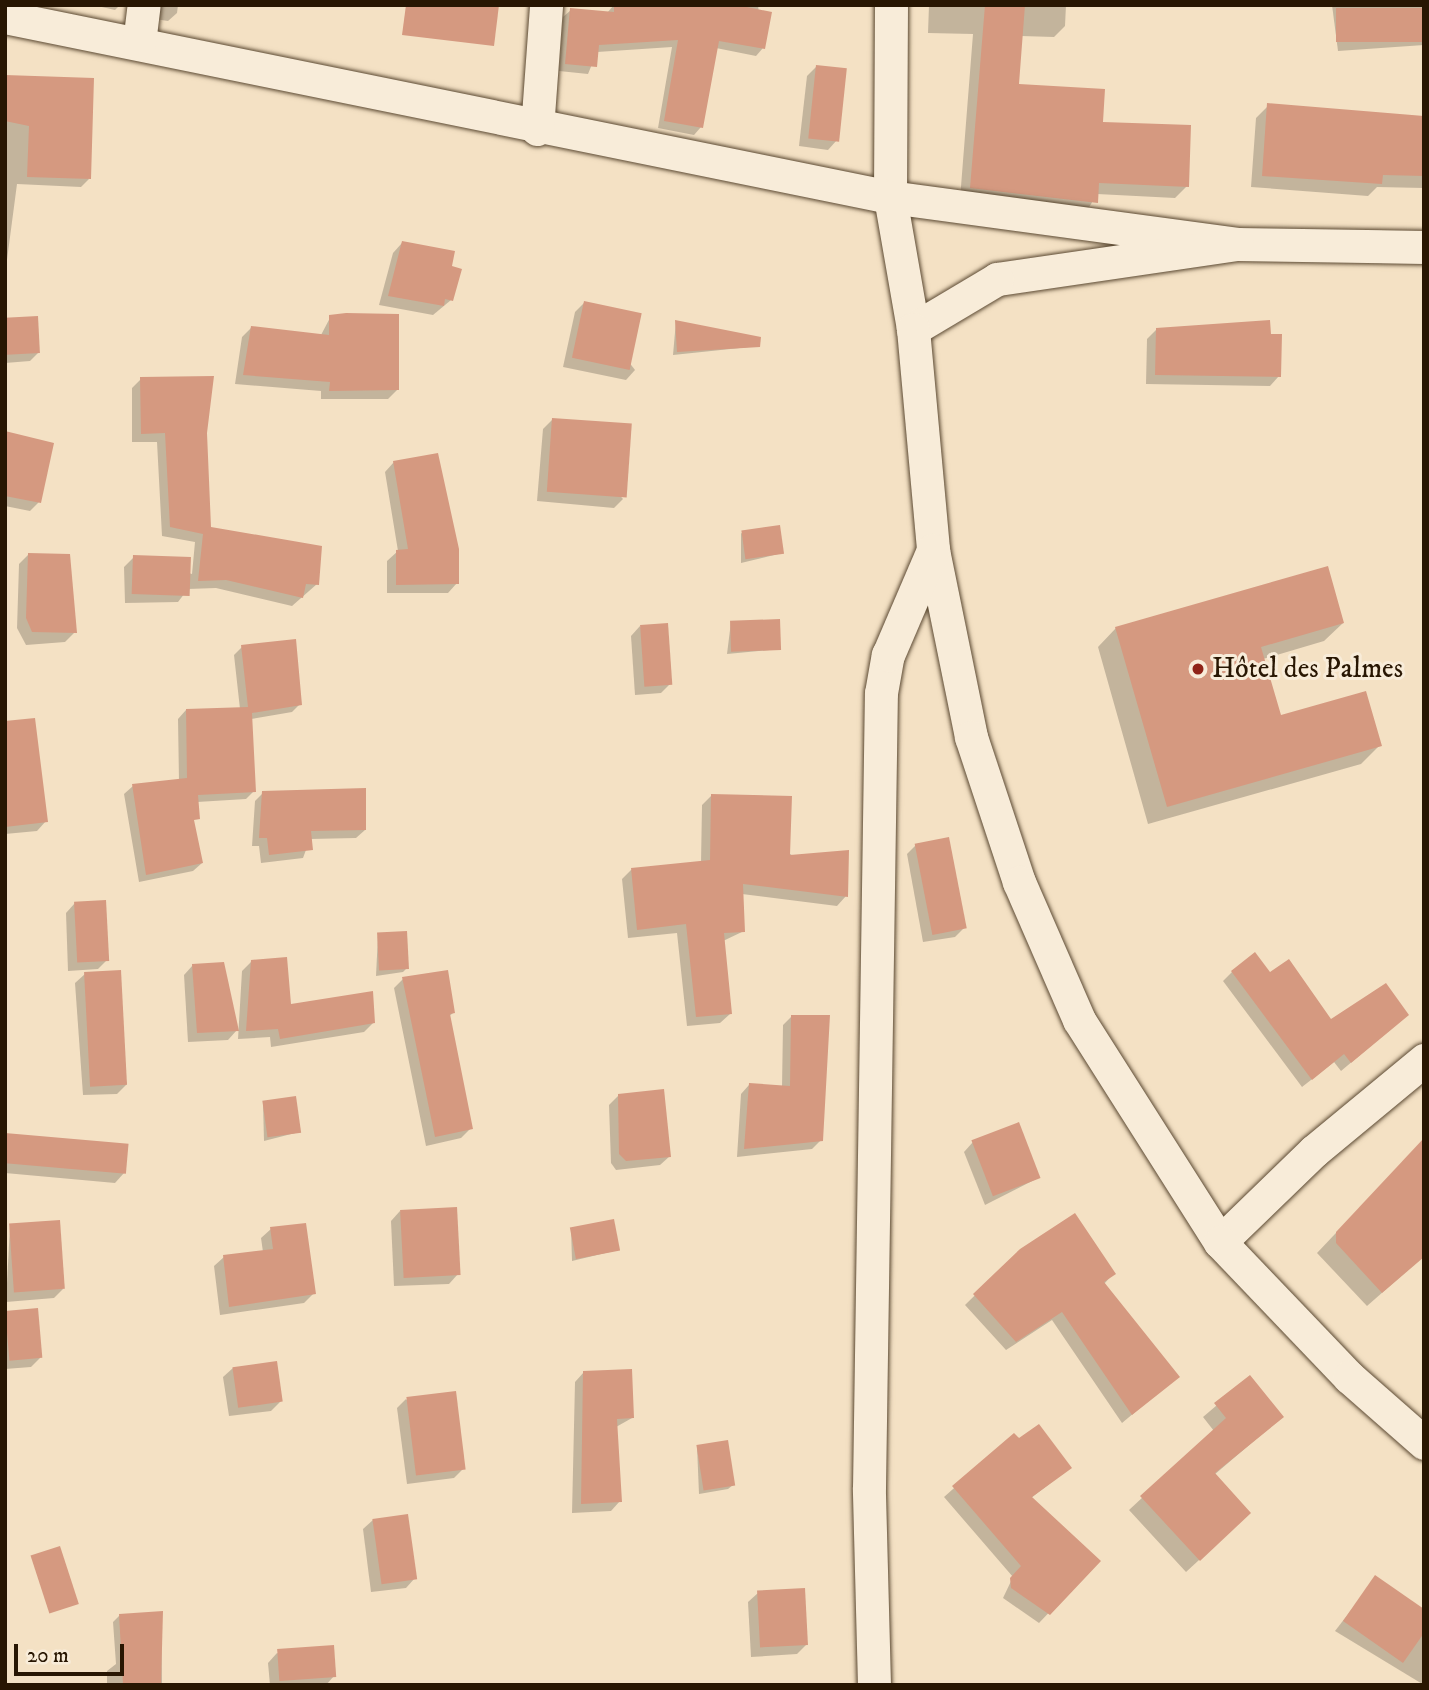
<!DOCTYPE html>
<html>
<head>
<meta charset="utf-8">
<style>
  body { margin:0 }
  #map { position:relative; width:1429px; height:1690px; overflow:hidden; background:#f4e1c4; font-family:"IM FELL DW Pica",serif }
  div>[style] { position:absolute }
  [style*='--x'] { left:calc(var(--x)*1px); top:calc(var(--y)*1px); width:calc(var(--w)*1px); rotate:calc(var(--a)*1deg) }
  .shadow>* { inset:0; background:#0003 }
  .building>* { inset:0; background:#d59980; transform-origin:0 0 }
  .roads { filter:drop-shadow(0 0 2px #5b4932) drop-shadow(0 0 2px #5b4932) }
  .street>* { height:33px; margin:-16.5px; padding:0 16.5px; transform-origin:16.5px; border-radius:16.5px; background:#f8ecd9 }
  .dots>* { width:19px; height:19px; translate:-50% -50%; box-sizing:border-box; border:4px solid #f8ecd9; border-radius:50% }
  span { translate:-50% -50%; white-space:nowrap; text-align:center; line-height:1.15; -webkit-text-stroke:6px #f8ecd9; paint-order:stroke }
  .poi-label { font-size:28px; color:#281602 }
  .left { translate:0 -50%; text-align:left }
  .frame { position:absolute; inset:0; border:7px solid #281602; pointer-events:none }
  .scale { position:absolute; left:14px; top:1644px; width:110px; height:32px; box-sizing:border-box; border:4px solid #281602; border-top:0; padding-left:9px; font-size:21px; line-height:24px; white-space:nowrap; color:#281602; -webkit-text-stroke:5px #f8ecd9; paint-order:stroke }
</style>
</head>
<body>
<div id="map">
  <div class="shadow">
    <i style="clip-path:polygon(93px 5px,120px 5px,115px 10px)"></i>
    <i style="clip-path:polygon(153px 5px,178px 5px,177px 13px,168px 21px,155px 19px)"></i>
    <i style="clip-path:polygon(614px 5px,758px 5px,763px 48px,756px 56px,716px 48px,701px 127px,694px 135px,658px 128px,672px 47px,597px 52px,588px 74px,559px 71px,563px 17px,571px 10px,607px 13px)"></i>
    <i style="clip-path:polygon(929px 5px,1066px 5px,1065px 26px,1054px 37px,1021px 36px,1017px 85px,1101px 124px,1187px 186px,1175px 198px,1097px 194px,1085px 214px,960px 199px,973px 34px,928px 33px)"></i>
    <i style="clip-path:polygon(1332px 5px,1424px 5px,1424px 45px,1338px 51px)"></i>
    <i style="clip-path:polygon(816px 67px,837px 140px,828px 150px,799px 146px,807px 76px)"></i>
    <i style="clip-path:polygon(5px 77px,89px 179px,81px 187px,17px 184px,5px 275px)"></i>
    <i style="clip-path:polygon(1268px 106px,1424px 117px,1424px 188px,1377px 187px,1368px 196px,1251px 187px,1256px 118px)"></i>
    <i style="clip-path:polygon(402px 243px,450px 267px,451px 300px,433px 315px,379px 305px,393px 253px)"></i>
    <i style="clip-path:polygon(584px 303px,635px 370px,626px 380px,563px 367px,575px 312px)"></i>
    <i style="clip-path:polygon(331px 316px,398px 389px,388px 399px,321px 399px,321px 391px,235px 384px,242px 337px,251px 328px,321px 335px)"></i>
    <i style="clip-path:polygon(5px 321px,38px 353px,30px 361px,5px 363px)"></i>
    <i style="clip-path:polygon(676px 321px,759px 346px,673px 355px)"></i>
    <i style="clip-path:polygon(1156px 330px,1279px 376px,1270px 386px,1146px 384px,1147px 339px)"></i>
    <i style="clip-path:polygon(141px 379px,205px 432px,210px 529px,317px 584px,292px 606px,216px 588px,188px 589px,178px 602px,125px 603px,124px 567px,134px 557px,192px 574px,195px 542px,162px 536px,157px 442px,132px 442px,132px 388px)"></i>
    <i style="clip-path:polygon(552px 420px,623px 499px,614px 508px,537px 501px,543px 429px)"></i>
    <i style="clip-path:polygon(5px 437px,39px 502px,30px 511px,5px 506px)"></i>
    <i style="clip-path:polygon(394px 462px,457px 583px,448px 593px,387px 593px,387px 561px,398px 551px,385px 472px)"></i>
    <i style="clip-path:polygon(741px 533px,782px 553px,741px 563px)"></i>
    <i style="clip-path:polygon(28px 555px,75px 632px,65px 642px,26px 645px,17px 628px,19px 564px)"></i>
    <i style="clip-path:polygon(731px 622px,779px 649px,727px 654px)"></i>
    <i style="clip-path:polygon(1343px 623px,1324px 641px,1263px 659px,1280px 718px,1380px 745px,1361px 764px,1148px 824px,1098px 647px,1116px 628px)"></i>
    <i style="clip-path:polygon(640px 626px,670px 684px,661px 693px,635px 695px,631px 636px)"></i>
    <i style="clip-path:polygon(242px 647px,300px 704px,292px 712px,251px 719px,254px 791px,246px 799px,197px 802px,193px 824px,202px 863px,193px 871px,139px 882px,124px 794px,133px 786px,179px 781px,178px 719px,186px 710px,240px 709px,234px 655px)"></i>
    <i style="clip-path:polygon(5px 723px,46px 821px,37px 831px,5px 834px)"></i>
    <i style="clip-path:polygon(263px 793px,365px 830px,356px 838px,310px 839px,303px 858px,261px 863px,259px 846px,252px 846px,255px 801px)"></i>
    <i style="clip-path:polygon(712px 795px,846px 896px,837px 906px,742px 894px,744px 931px,723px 941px,730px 1014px,720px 1023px,687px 1026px,677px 933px,628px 938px,622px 879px,631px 870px,701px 863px,702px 805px)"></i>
    <i style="clip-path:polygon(916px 845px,965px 927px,955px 937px,923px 942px,907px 854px)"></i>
    <i style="clip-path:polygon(75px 903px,107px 960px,98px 969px,68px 971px,66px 913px)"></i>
    <i style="clip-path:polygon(378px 935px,407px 968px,403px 972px,376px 976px)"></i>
    <i style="clip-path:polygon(251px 962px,290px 1006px,373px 1023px,364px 1032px,271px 1047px,270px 1037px,238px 1039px,242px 971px)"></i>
    <i style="clip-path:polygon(193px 965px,237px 1030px,228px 1040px,188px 1042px,184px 975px)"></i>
    <i style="clip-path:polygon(1232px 972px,1270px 974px,1331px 1022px,1397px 1024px,1341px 1071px,1334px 1062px,1302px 1087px,1223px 981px)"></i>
    <i style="clip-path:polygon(85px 974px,127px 1084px,117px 1094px,83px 1095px,75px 983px)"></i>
    <i style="clip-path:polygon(403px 979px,453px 1013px,448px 1017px,471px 1128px,461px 1138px,426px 1146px,394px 988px)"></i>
    <i style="clip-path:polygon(792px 1016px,821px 1140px,812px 1149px,737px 1157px,741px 1094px,749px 1085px,782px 1087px,783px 1025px)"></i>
    <i style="clip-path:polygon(619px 1095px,670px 1156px,660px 1165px,616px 1170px,611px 1163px,609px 1105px)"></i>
    <i style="clip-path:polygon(263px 1103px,299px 1132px,264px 1141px)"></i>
    <i style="clip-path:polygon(5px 1135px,124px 1173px,115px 1183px,5px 1173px)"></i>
    <i style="clip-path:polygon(1424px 1140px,1424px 1256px,1367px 1306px,1317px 1253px)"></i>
    <i style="clip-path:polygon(973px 1142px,1038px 1178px,985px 1205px,964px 1152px)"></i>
    <i style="clip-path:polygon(400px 1211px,458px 1274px,449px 1284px,394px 1286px,391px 1221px)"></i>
    <i style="clip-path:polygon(10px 1226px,63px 1289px,54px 1298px,6px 1302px)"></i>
    <i style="clip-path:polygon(571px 1228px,618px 1250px,572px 1261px)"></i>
    <i style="clip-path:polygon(271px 1229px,314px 1293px,304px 1303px,220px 1315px,214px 1266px,224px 1257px,263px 1252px,261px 1238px)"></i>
    <i style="clip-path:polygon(1021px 1250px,1114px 1273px,1104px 1284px,1177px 1377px,1122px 1423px,1052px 1320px,1006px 1350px,965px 1305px)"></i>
    <i style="clip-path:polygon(5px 1313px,40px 1358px,31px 1367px,5px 1369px)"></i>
    <i style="clip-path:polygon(233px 1368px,281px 1401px,271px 1411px,229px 1416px,223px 1377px)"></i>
    <i style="clip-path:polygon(584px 1372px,632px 1418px,616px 1427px,620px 1501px,611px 1511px,572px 1513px,575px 1382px)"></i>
    <i style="clip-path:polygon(1250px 1377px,1282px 1417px,1214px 1475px,1236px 1526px,1186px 1572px,1129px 1510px,1214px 1431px,1203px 1417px)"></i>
    <i style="clip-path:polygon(406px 1399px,464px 1468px,454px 1478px,407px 1484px,397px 1408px)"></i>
    <i style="clip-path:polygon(1014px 1435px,1070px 1468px,1031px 1498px,1098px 1561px,1039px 1623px,1003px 1598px,1013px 1577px,944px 1497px)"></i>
    <i style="clip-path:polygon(697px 1446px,733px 1485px,728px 1489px,699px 1494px)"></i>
    <i style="clip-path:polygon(373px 1520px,415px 1578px,406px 1588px,371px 1592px,363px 1529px)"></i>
    <i style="clip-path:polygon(1376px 1578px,1424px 1615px,1424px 1685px,1335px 1631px)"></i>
    <i style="clip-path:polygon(758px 1593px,806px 1645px,797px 1654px,751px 1657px,748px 1602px)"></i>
    <i style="clip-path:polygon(161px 1613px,162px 1685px,107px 1685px,107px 1671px,116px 1664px,113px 1622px,119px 1616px)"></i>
    <i style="clip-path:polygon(277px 1653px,334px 1676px,326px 1685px,270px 1685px,268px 1663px)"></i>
  </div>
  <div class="building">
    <i style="clip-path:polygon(406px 5px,499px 5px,494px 46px,402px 35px)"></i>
    <i style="clip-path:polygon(614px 5px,737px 5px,772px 12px,765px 49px,719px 41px,703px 128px,664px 121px,678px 40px,599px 45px,597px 67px,565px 64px,570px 8px,614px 12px)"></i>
    <i style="clip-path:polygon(985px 5px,1025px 5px,1019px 84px,1105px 89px,1103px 122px,1191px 125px,1189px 187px,1099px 183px,1098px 203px,970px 188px)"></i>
    <i style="left:1424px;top:8px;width:34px;height:88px;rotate:90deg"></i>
    <i style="left:816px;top:65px;width:31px;height:74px;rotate:6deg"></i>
    <i style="clip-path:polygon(5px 75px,94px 78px,91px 179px,27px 177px,29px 126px,5px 121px)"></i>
    <i style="clip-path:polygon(1267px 103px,1424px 116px,1424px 176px,1383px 175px,1382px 184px,1262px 176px)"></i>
    <i style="clip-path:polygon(402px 241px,455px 251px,452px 266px,462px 269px,453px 301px,445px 299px,444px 306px,388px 296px)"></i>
    <i style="left:584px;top:301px;width:59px;height:58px;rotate:12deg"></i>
    <i style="clip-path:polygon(346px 313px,399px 314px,399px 390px,329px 391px,330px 382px,243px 375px,251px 326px,329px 335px,329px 315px)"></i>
    <i style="left:38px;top:316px;width:37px;height:33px;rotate:87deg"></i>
    <i style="clip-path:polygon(675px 320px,761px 337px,760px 347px,677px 352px)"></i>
    <i style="clip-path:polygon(1270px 320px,1271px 334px,1282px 334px,1281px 377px,1155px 375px,1156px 328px)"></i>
    <i style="clip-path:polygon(214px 376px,207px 433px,211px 527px,322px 546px,319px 585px,306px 584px,303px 598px,226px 580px,198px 581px,203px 534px,170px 527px,165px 433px,141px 434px,140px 377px)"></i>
    <i style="left:552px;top:418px;width:80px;height:74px;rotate:4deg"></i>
    <i style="clip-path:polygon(5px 431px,54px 443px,41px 503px,5px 496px)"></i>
    <i style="clip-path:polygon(438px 453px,459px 549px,459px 584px,396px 585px,396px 550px,408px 549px,393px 461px)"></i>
    <i style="left:780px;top:525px;width:29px;height:39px;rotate:82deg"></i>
    <i style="clip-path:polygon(28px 553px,70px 554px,77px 633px,32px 632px,26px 618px)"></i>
    <i style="left:133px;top:555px;width:58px;height:39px;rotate:2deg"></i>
    <i style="clip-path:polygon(1328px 566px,1344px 623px,1261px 647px,1281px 715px,1366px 691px,1382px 746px,1167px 807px,1115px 627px)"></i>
    <i style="left:780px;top:619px;width:31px;height:50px;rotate:88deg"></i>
    <i style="left:668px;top:623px;width:62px;height:28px;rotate:86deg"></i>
    <i style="clip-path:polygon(296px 639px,302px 705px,252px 713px,256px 792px,198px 795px,200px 819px,194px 820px,203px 863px,146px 875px,132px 784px,187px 778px,186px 709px,248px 707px,241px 645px)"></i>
    <i style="clip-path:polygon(35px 718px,48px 822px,5px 827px,5px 721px)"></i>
    <i style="clip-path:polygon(366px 788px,366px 830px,311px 831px,313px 850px,269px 855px,267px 838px,259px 838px,262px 791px)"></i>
    <i style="clip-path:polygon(711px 794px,792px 796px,790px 855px,849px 850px,848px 897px,743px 884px,745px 932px,724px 933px,732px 1014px,696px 1017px,686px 924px,637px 930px,631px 868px,710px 860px)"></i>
    <i style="left:949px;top:837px;width:93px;height:35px;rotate:79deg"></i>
    <i style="left:106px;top:900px;width:61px;height:32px;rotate:87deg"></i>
    <i style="left:407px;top:931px;width:38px;height:30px;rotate:87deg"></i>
    <i style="clip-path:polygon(1255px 952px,1270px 972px,1289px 959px,1331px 1019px,1386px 983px,1409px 1015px,1351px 1063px,1344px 1054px,1312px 1080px,1231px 971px)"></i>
    <i style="clip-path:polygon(287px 957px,291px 1004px,373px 991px,375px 1023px,280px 1039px,278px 1029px,246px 1031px,251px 960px)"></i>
    <i style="clip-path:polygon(224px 962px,239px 1031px,197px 1033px,192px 964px)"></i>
    <i style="left:121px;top:970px;width:115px;height:37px;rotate:87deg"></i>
    <i style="clip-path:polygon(448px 970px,455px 1013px,450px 1014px,473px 1129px,435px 1137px,402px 977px)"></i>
    <i style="clip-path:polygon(791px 1015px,830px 1015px,823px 1141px,744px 1149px,749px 1083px,790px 1086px)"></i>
    <i style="clip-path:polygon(664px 1089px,671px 1157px,626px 1161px,619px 1154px,618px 1094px)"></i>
    <i style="left:296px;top:1096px;width:37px;height:34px;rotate:82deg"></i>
    <i style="left:1019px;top:1122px;width:60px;height:51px;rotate:69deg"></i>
    <i style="left:5px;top:1133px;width:124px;height:30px;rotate:5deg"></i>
    <i style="clip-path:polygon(1424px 1138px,1424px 1257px,1382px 1293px,1336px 1243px,1336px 1232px)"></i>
    <i style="left:457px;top:1207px;width:68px;height:57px;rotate:87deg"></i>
    <i style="clip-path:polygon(1075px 1213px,1116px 1274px,1104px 1282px,1180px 1377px,1132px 1415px,1062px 1312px,1016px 1342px,973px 1294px,1020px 1249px)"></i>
    <i style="left:614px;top:1219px;width:32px;height:45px;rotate:79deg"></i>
    <i style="left:60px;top:1220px;width:69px;height:51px;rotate:86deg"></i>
    <i style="clip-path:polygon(306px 1223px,316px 1294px,229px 1307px,223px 1255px,273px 1249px,270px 1227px)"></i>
    <i style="left:38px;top:1308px;width:50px;height:33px;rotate:85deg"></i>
    <i style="left:277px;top:1361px;width:41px;height:45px;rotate:82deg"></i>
    <i style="clip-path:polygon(632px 1369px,634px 1418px,617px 1419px,622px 1502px,581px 1504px,583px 1371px)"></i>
    <i style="clip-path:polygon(1250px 1375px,1284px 1417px,1215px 1473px,1251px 1513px,1200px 1561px,1140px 1496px,1226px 1418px,1214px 1403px)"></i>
    <i style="left:456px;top:1391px;width:79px;height:50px;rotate:83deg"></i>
    <i style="clip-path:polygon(1039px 1424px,1072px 1468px,1032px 1497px,1101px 1561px,1050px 1615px,1011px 1588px,1010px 1578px,1021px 1566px,952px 1486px,1014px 1433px,1019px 1438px)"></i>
    <i style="left:728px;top:1440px;width:46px;height:32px;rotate:81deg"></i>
    <i style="left:408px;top:1514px;width:66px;height:36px;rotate:82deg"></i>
    <i style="left:60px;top:1546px;width:61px;height:31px;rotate:72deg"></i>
    <i style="clip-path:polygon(1375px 1575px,1424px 1609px,1424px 1633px,1403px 1663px,1343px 1621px)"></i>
    <i style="left:805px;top:1588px;width:57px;height:48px;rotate:87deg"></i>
    <i style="clip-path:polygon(163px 1611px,161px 1684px,123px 1684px,119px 1614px)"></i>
    <i style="left:334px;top:1645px;width:32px;height:57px;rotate:86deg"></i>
  </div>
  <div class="roads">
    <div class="street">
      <i style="--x:891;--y:5;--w:192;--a:90.3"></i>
      <i style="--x:890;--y:197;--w:134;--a:80.1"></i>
      <i style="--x:5;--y:17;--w:903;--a:11.5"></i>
      <i style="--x:890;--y:197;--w:350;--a:7.7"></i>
      <i style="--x:1237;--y:244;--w:187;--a:0.9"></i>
      <i style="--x:139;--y:43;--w:38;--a:-83"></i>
      <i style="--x:537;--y:129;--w:124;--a:-85.8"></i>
      <i style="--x:1237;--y:244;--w:243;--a:171.7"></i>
      <i style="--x:997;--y:279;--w:98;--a:149.2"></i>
      <i style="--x:913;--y:329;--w:222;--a:84.8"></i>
      <i style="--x:933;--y:550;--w:191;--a:78.5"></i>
      <i style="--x:971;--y:737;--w:153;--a:71.7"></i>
      <i style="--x:1019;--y:882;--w:150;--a:66.5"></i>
      <i style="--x:1079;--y:1020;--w:263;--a:57.6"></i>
      <i style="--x:1220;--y:1242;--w:131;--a:-44.1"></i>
      <i style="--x:1314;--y:1151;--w:143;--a:-39.6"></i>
      <i style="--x:1220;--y:1242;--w:187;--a:46.3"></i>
      <i style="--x:1349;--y:1377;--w:100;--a:41.3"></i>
      <i style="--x:874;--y:1685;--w:197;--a:-91.5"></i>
      <i style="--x:869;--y:1488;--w:795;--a:-89.14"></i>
      <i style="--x:881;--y:693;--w:39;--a:-80"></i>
      <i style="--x:888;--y:655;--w:114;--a:-66.8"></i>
    </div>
  </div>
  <div class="dots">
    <i style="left:1198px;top:669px;background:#8f2418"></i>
  </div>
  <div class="poi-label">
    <span class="left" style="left:1212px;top:669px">Hôtel des Palmes</span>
  </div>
  <div class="frame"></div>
  <div class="scale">20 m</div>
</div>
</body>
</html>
